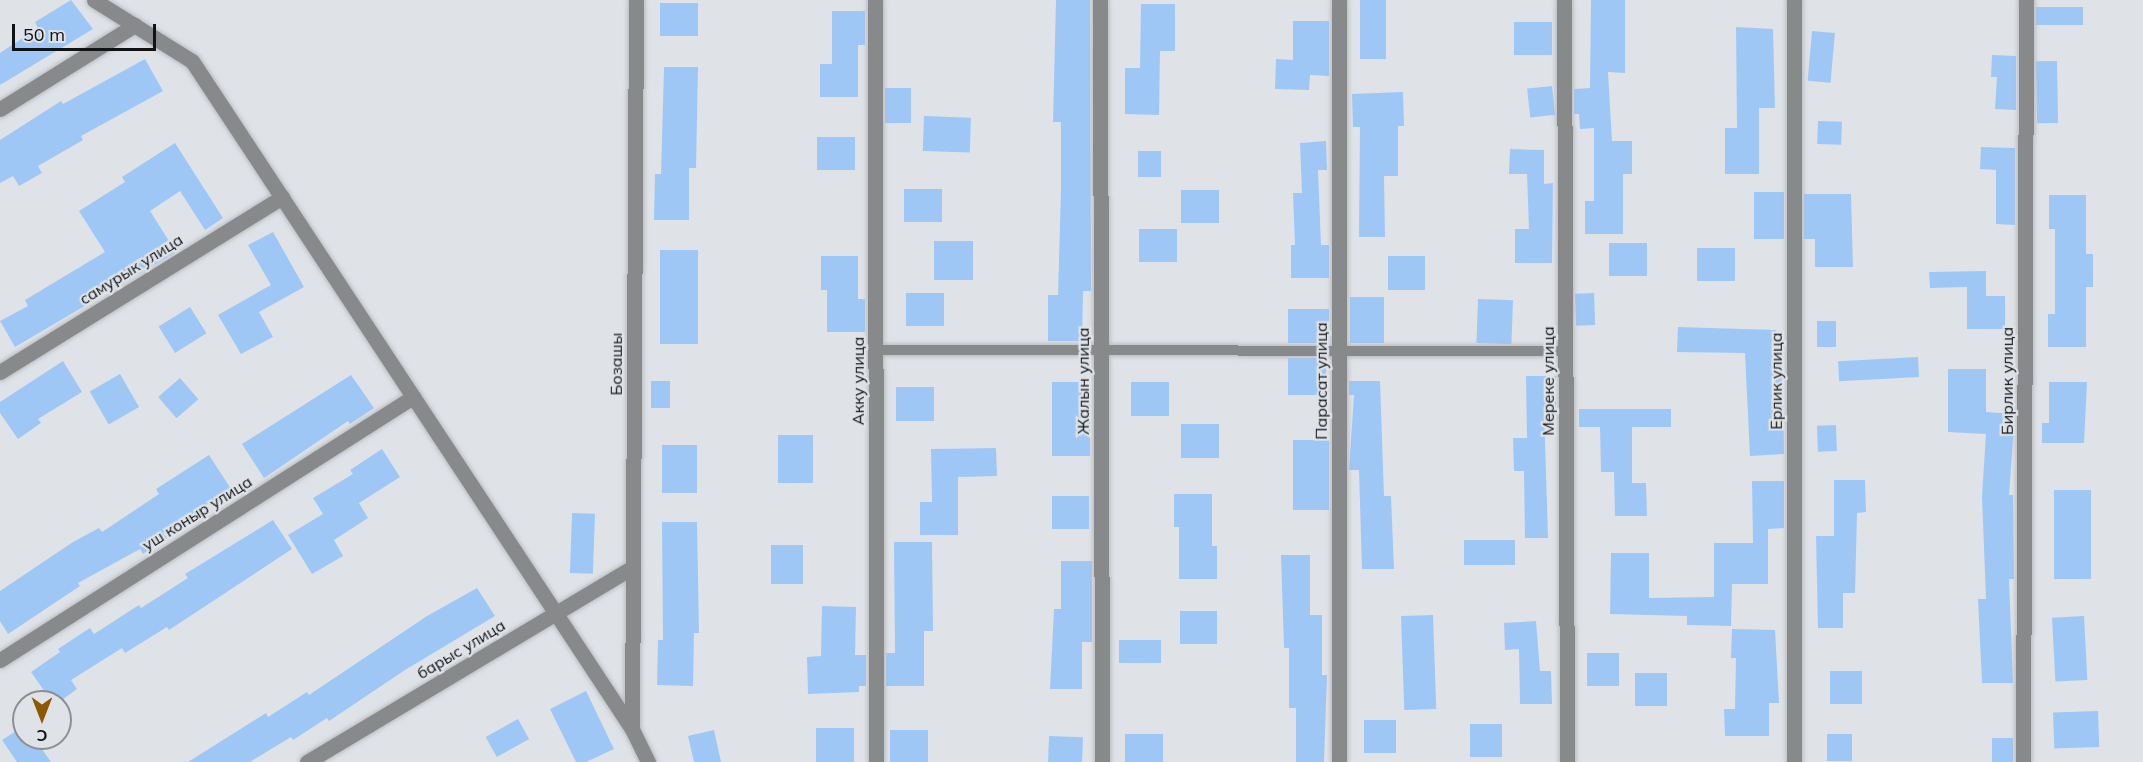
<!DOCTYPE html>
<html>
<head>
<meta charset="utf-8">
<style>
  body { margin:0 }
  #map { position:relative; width:2143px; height:762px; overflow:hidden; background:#dfe3e8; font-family:Mulish,sans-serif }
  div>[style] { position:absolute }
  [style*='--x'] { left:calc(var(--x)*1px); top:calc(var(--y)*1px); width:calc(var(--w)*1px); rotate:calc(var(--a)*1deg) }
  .building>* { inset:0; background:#9ec7f6; transform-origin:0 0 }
  .roads { filter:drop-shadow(0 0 2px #babdc2) drop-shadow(0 0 2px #babdc2) }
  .service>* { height:10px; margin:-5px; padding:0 5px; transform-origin:5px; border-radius:5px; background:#87898b }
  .minor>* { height:15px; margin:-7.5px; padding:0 7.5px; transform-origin:7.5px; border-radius:7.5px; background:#87898b }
  .tertiary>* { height:15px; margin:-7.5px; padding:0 7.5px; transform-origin:7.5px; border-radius:7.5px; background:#87898b }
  span { translate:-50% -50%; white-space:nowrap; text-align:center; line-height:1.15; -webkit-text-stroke:4.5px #dfe3e8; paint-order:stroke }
  .street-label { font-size:16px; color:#111214 }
  .north { position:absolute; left:12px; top:690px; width:60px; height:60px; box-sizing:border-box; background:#dfe3e8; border:2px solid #8d8f93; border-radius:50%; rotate:180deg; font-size:16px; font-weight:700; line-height:24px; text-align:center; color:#111214 }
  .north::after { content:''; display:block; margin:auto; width:21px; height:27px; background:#8a5900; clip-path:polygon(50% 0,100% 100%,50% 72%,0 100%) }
  .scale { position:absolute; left:12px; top:24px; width:144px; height:27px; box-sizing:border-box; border:3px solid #111214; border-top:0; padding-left:8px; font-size:18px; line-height:21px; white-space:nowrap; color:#111214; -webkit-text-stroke:4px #dfe3e8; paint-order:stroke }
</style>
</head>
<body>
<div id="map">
  <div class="building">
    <i style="clip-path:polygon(71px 0,93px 29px,0 85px,0 53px,38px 28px,35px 22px)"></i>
    <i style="clip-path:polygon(1056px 0,1090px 0,1091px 291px,1083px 291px,1082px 341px,1048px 341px,1048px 295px,1058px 295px,1061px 190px,1061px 122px,1053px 122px)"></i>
    <i style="left:1360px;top:0;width:26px;height:59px"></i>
    <i style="clip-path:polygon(1591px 0,1625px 0,1625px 73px,1608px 72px,1612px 141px,1632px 141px,1632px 174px,1623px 174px,1623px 234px,1585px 234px,1585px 201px,1594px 201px,1594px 128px,1580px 129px,1579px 114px,1574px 114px,1574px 89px,1590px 88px)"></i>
    <i style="left:660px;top:3px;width:38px;height:33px"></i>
    <i style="clip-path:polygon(1141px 4px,1175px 4px,1175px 51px,1160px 51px,1159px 115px,1125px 114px,1125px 68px,1140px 68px)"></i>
    <i style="left:2036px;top:7px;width:47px;height:18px"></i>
    <i style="clip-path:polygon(832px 11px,865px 11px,865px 45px,858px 45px,858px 97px,820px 97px,820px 64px,832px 64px)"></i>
    <i style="clip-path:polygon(1293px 21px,1329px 21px,1329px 76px,1310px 75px,1309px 90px,1275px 89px,1276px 59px,1293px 60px)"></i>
    <i style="left:1514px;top:22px;width:38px;height:33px"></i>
    <i style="clip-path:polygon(1736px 27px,1773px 29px,1775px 108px,1759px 108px,1759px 174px,1725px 174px,1725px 128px,1737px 128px)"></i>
    <i style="left:1812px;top:31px;width:23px;height:50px;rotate:5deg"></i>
    <i style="clip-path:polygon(1992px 55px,2016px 56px,2016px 110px,1995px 109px,1997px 77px,1991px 77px)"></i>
    <i style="clip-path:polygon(145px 59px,163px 91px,81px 136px,83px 140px,38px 166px,42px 173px,19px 186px,13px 176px,0 183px,0 140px,61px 101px,63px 104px)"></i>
    <i style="left:2057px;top:61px;width:62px;height:21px;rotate:89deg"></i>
    <i style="clip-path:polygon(664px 67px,698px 67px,696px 168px,689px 168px,689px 220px,654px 220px,655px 174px,661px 174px)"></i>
    <i style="left:1552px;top:86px;width:29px;height:25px;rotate:84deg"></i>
    <i style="left:885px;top:88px;width:26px;height:35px"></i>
    <i style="clip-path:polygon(1403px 92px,1404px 126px,1398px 126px,1398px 176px,1384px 176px,1385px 237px,1359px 237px,1360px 127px,1353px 127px,1352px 94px)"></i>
    <i style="left:924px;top:116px;width:47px;height:35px;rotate:2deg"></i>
    <i style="left:1818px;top:121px;width:24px;height:23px;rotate:2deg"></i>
    <i style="left:817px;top:137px;width:38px;height:33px"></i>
    <i style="clip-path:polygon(1326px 141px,1327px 170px,1318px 170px,1321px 245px,1329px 245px,1329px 278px,1291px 278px,1291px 245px,1295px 245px,1293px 193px,1302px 193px,1300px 143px)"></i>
    <i style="clip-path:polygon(175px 143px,223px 218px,205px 230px,180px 191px,150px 211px,176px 252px,15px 347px,0 321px,28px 306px,25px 300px,105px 252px,79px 211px,125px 182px,122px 177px)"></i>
    <i style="clip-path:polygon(1981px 147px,2015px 148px,2015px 225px,1996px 224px,1996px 170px,1980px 169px)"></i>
    <i style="clip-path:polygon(1510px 149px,1544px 150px,1544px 184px,1553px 183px,1552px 263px,1515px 263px,1515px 229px,1529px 229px,1527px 174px,1509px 174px)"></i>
    <i style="left:1138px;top:151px;width:23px;height:26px"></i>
    <i style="left:904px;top:189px;width:38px;height:33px"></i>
    <i style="left:1181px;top:190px;width:38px;height:33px"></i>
    <i style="left:1754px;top:192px;width:30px;height:47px"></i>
    <i style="clip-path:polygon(1804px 194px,1851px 194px,1853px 267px,1815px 267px,1815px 239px,1804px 239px)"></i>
    <i style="clip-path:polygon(2049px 195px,2086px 195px,2086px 254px,2093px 254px,2093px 287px,2086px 287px,2086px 347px,2048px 347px,2048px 314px,2055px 314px,2055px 229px,2049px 229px)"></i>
    <i style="left:1139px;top:229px;width:38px;height:33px"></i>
    <i style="clip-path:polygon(273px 232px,304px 287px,259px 312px,273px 337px,241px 354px,218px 315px,271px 285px,248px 245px)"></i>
    <i style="left:973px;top:241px;width:39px;height:39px;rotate:90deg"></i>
    <i style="left:1609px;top:243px;width:38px;height:33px"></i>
    <i style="left:1697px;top:248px;width:38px;height:33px"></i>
    <i style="left:660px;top:250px;width:38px;height:94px"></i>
    <i style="clip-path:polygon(821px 256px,858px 256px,858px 299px,865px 299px,865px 332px,827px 332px,827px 290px,821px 290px)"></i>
    <i style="left:1388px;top:256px;width:37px;height:34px"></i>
    <i style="clip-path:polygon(1986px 271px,1986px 296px,2005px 296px,2005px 329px,1967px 329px,1967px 287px,1930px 288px,1929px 272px)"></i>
    <i style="left:906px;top:293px;width:38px;height:33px"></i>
    <i style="left:1594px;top:293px;width:32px;height:19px;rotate:88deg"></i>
    <i style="left:1350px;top:297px;width:34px;height:46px"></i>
    <i style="left:1478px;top:299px;width:35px;height:44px;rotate:2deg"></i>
    <i style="left:190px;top:307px;width:31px;height:37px;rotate:58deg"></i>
    <i style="left:1288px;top:309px;width:41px;height:34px"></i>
    <i style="left:1817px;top:321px;width:19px;height:26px"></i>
    <i style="clip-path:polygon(1678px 327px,1776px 330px,1775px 377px,1783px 377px,1784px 454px,1750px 456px,1745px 353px,1677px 352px)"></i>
    <i style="left:1918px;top:357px;width:20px;height:80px;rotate:87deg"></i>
    <i style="left:1288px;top:358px;width:38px;height:37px"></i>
    <i style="clip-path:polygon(63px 361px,82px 392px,38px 419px,41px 423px,18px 439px,0 413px,0 402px)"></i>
    <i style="clip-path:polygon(1948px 369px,1986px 369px,1986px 412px,2015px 414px,2009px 495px,2013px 495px,2014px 579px,2009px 579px,2013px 683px,1982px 683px,1978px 599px,1986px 599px,1982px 496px,1986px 434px,1948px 432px)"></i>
    <i style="left:120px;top:374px;width:38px;height:35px;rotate:60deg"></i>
    <i style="clip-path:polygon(351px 375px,374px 408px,350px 424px,348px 421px,264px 478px,242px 444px)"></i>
    <i style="clip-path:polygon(1526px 376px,1556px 376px,1556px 409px,1544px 409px,1548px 538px,1525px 538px,1524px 471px,1514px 471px,1513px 438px,1527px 438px)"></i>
    <i style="left:180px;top:378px;width:28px;height:29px;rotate:49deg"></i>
    <i style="left:651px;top:381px;width:19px;height:27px"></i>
    <i style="clip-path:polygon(1349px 381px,1380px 381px,1384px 496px,1391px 496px,1394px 569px,1362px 569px,1359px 470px,1349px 470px,1354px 395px,1349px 395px)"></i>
    <i style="left:1052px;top:382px;width:38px;height:74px"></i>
    <i style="left:1131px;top:382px;width:38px;height:34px"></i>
    <i style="clip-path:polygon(2049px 382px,2087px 382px,2084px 443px,2042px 443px,2042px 423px,2049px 423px)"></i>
    <i style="left:896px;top:387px;width:38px;height:34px"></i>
    <i style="clip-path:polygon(1579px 409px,1671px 409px,1671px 427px,1632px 427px,1632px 483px,1646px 483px,1647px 516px,1615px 516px,1614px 472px,1601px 472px,1600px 427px,1579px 427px)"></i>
    <i style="left:1181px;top:424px;width:38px;height:34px"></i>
    <i style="left:1836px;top:425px;width:26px;height:19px;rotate:88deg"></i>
    <i style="left:778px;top:435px;width:35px;height:48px"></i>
    <i style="left:1293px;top:440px;width:36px;height:70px"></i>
    <i style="left:662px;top:445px;width:35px;height:48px"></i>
    <i style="clip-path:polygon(996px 448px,997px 476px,958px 477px,958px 535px,920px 535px,920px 502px,932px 502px,931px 449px)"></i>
    <i style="clip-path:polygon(382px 449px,400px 477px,359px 503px,368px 518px,334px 540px,343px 556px,312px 574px,288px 535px,323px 514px,313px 498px,353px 474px,350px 470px)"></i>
    <i style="clip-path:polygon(209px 455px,231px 489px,163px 533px,167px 538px,143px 554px,140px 549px,78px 583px,80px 586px,8px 634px,0 621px,0 591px,73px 542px,99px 528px,102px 532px,159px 494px,156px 489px)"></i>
    <i style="clip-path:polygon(1834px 480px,1865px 480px,1866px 512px,1857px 513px,1855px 593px,1843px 593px,1843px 628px,1818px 628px,1816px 536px,1834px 536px)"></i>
    <i style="clip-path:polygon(1752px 481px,1784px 481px,1784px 528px,1768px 529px,1768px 584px,1732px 584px,1731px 626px,1687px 625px,1687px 616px,1610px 614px,1611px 553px,1649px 553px,1649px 598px,1714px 597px,1714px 543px,1753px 543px)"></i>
    <i style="left:2054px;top:490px;width:37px;height:89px"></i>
    <i style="clip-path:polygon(1174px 494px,1212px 494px,1212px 546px,1217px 546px,1217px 579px,1179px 579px,1179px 527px,1174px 527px)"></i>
    <i style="left:1052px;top:496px;width:37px;height:33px"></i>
    <i style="left:572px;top:513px;width:23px;height:60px;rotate:2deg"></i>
    <i style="clip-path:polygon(273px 520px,292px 549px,169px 630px,167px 627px,125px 653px,122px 648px,71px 680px,77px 689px,59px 702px,52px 702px,31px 672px,60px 652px,58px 649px,90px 628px,94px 634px,139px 605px,141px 608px,188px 578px,185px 574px)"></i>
    <i style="clip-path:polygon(662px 522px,697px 522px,699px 633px,694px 633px,693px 686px,657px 685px,658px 640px,663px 640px)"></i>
    <i style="left:1515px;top:540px;width:25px;height:51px;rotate:90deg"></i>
    <i style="clip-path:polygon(894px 542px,932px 542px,933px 631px,924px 631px,924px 686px,886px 686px,886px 653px,895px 653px)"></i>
    <i style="left:771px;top:545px;width:32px;height:39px"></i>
    <i style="clip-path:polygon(1281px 555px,1310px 555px,1310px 615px,1322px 615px,1322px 675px,1327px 675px,1324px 762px,1296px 762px,1296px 708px,1289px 708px,1289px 648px,1284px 648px)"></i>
    <i style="clip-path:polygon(1061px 561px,1092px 561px,1092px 642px,1082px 642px,1082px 689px,1050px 689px,1054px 609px,1061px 609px)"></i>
    <i style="clip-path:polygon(477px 588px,495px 616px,405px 670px,329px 721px,327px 718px,293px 740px,291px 737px,250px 762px,188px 762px,266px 713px,268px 717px,307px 692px,309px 695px,427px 616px)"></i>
    <i style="clip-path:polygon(822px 606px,856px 607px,855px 655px,866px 655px,866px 686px,859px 686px,859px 692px,808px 694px,807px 657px,821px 656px)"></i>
    <i style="left:1180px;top:611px;width:37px;height:33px"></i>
    <i style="left:1433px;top:615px;width:94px;height:32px;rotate:88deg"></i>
    <i style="left:2084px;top:616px;width:64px;height:32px;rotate:87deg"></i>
    <i style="clip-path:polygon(1536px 621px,1540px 671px,1551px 671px,1552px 704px,1520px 704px,1519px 649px,1505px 650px,1504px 623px)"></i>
    <i style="clip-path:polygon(1732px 629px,1775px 630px,1779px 703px,1769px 703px,1769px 736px,1725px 736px,1724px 709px,1735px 709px,1736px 658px,1731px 658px)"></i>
    <i style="left:1119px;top:640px;width:42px;height:23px"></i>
    <i style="left:1587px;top:653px;width:32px;height:33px"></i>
    <i style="left:1830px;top:671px;width:32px;height:33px"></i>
    <i style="left:1635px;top:673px;width:32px;height:33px"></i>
    <i style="clip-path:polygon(586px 691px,614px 749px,586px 762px,576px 762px,550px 709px)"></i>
    <i style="left:2098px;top:711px;width:36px;height:45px;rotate:88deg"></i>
    <i style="left:518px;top:719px;width:23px;height:37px;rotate:61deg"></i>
    <i style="left:1364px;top:720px;width:32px;height:33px"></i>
    <i style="left:1470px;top:724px;width:32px;height:33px"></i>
    <i style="clip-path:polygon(24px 726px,24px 738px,34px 738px,51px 762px,17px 762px,2px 740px)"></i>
    <i style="left:816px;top:728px;width:38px;height:34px"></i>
    <i style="clip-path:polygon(714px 730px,721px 762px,694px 762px,688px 736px)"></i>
    <i style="left:890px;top:730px;width:38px;height:32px"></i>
    <i style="left:1125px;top:734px;width:38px;height:28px"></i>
    <i style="left:1852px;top:734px;width:27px;height:25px;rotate:90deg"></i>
    <i style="left:1049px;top:736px;width:34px;height:26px;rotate:2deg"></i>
    <i style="left:2013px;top:738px;width:24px;height:21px;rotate:90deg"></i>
  </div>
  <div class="roads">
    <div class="service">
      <i style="--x:876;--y:350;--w:689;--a:0.08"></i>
    </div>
    <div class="minor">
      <i style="--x:94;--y:0;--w:115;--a:31.9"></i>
      <i style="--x:192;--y:61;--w:800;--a:56.63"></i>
      <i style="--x:875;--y:0;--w:762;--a:89.92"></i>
      <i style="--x:1100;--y:0;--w:762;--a:89.85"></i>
      <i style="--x:1339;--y:0;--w:762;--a:90"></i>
      <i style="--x:1564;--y:0;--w:762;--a:89.77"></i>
      <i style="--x:1794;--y:0;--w:762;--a:90"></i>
      <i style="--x:0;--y:109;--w:159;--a:-31.9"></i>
      <i style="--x:0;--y:372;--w:332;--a:-31.8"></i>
      <i style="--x:0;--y:660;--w:490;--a:-32.5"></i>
      <i style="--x:307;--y:762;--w:380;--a:-30.9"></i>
      <i style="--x:2023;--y:762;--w:762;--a:-89.77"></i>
    </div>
    <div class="tertiary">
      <i style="--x:636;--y:0;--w:729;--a:90.31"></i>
      <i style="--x:632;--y:729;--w:37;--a:64"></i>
    </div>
  </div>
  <div class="street-label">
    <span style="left:131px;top:269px;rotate:-32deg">самурык улица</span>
    <span style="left:616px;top:364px;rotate:-90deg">Бозашы</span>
    <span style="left:858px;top:381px;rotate:-90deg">Акку улица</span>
    <span style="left:1083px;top:381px;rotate:-90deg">Жалын улица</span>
    <span style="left:1321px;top:381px;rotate:-90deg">Парасат улица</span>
    <span style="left:1548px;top:381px;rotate:-90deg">Мереке улица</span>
    <span style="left:1776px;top:381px;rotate:-90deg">Ерлик улица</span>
    <span style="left:2007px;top:381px;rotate:-90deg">Бирлик улица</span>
    <span style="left:197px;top:513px;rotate:-32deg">уш коныр улица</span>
    <span style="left:461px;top:649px;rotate:-31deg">барыс улица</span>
  </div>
  <div class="north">С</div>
  <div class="scale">50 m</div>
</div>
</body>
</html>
